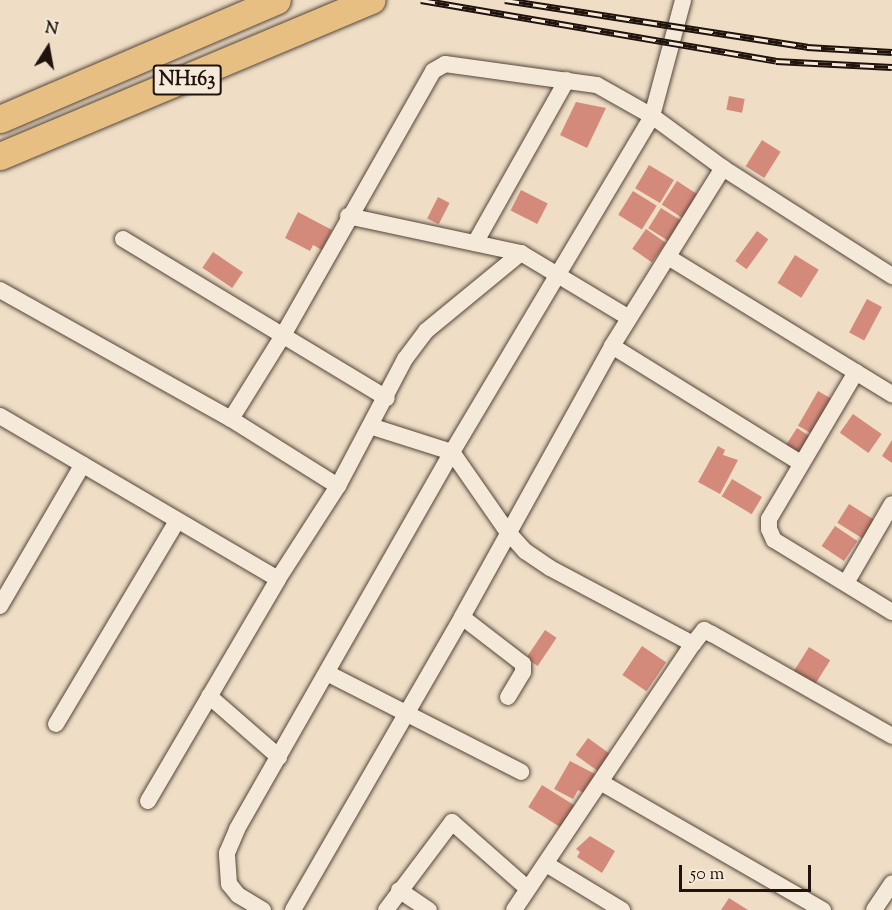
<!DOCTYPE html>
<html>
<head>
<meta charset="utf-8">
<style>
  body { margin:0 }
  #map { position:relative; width:892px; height:910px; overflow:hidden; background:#efdec5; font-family:"Sorts Mill Goudy",serif }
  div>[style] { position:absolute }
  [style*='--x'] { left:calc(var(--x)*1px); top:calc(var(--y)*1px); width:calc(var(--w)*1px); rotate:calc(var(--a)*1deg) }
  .building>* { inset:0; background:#d48a7a; transform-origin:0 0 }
  .roads { filter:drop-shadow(0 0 2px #54453b) drop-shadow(0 0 2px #54453b) }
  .minor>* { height:16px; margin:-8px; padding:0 8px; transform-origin:8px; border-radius:8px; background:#f5ead9 }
  .trunk>* { height:27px; margin:-13.5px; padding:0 13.5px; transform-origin:13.5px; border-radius:13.5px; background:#e8bf82 }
  .rail>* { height:7px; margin-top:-3.5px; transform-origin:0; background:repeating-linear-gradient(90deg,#f5ead9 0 14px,#20120d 0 28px); box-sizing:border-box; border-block:2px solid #20120d }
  span { translate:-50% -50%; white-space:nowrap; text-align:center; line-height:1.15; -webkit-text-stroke:6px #f5ead9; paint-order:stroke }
  .shield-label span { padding:2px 4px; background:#f5ead9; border:2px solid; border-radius:4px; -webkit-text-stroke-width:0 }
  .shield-label { font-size:20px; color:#20120d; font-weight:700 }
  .north { position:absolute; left:18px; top:18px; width:60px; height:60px; -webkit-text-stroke:4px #f5ead9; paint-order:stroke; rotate:11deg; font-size:16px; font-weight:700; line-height:24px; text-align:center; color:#20120d }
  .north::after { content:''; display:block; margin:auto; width:21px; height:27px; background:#20120d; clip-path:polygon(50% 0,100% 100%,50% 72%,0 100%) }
  .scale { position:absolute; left:679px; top:865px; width:132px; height:27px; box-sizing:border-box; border:3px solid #20120d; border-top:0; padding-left:8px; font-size:18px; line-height:21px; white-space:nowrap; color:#20120d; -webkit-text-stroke:4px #f5ead9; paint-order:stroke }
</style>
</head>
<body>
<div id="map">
  <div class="building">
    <i style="left:729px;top:96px;width:16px;height:14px;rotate:11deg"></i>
    <i style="clip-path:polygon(576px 102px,606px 108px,587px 148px,560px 135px)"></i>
    <i style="left:762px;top:140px;width:22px;height:31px;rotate:32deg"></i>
    <i style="left:649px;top:165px;width:29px;height:27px;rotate:31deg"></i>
    <i style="left:677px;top:181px;width:27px;height:28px;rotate:33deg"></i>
    <i style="left:521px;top:190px;width:30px;height:23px;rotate:27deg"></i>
    <i style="left:633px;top:191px;width:28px;height:28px;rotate:32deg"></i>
    <i style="left:438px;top:197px;width:13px;height:24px;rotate:27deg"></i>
    <i style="left:661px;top:208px;width:26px;height:24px;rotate:32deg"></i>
    <i style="clip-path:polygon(298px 212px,332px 230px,322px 250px,313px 245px,310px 251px,285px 238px)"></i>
    <i style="left:646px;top:229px;width:24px;height:24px;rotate:35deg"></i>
    <i style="left:757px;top:231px;width:14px;height:37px;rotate:36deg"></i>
    <i style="left:213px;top:252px;width:36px;height:19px;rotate:34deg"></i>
    <i style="left:795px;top:255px;width:28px;height:33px;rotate:32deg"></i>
    <i style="left:867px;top:299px;width:17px;height:38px;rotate:28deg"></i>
    <i style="left:818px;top:391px;width:20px;height:40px;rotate:30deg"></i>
    <i style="left:853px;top:414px;width:35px;height:23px;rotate:35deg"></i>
    <i style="left:797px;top:428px;width:17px;height:25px;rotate:33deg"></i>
    <i style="clip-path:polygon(892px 440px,892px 463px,882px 456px)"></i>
    <i style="clip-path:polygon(718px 446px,725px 450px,723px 455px,738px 460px,720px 494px,698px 482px)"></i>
    <i style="left:732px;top:479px;width:35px;height:20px;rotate:31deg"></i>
    <i style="left:849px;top:504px;width:34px;height:22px;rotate:32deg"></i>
    <i style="left:835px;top:526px;width:27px;height:24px;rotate:34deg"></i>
    <i style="left:545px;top:630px;width:14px;height:34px;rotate:34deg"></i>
    <i style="left:642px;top:646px;width:29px;height:35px;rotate:34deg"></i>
    <i style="left:809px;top:647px;width:25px;height:34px;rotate:32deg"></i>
    <i style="left:588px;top:738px;width:27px;height:21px;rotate:36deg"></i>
    <i style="clip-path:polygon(570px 761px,595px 774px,584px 793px,578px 790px,573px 799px,554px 789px)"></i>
    <i style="left:542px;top:785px;width:39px;height:26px;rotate:32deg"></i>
    <i style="clip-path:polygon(590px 836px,615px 851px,602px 873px,577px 857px,580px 852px,576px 849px)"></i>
    <i style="clip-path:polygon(729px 898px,748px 910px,721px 910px)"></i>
  </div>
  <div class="roads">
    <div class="minor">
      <i style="--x:348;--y:216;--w:177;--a:12.1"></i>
      <i style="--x:123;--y:239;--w:308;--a:31.1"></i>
      <i style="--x:475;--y:243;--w:187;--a:-60.6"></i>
      <i style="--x:668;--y:257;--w:263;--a:31.5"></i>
      <i style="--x:0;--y:290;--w:265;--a:29.2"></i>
      <i style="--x:231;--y:419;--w:126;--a:32.1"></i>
      <i style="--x:612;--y:346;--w:222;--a:31.8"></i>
      <i style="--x:856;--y:372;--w:171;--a:120.6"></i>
      <i style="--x:769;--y:519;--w:10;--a:90"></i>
      <i style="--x:769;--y:529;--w:12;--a:66"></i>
      <i style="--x:774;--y:540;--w:138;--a:31.4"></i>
      <i style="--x:0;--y:416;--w:322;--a:30.4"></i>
      <i style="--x:231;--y:419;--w:97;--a:-58.1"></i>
      <i style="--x:282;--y:337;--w:306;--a:-60.4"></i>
      <i style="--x:433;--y:71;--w:14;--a:-30"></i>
      <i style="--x:445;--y:64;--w:153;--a:7.9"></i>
      <i style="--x:597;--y:85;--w:63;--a:29.4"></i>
      <i style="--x:652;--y:116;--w:88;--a:36.2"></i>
      <i style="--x:723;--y:168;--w:201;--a:32.6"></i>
      <i style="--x:370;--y:426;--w:86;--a:17.6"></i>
      <i style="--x:452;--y:452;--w:96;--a:55.2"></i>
      <i style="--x:507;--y:531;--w:27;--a:48"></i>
      <i style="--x:525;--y:551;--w:30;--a:34"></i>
      <i style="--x:550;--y:568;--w:162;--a:28"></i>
      <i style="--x:693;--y:644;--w:18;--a:-52"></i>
      <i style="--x:704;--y:630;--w:9;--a:27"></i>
      <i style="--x:712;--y:634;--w:207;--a:29.5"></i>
      <i style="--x:846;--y:583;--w:91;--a:-59.8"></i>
      <i style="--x:0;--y:606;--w:164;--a:-59.7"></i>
      <i style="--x:327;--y:673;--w:218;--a:27"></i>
      <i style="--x:209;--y:696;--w:93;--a:41.1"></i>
      <i style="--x:508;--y:697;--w:29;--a:-59"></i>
      <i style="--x:523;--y:672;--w:8;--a:-90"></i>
      <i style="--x:523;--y:664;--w:77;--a:-142.4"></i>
      <i style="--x:462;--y:617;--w:310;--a:-61"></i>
      <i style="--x:612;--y:346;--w:210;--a:-58.1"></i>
      <i style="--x:56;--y:724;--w:236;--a:-59.2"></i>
      <i style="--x:602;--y:783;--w:255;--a:29.9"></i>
      <i style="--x:148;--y:801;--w:257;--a:-59.6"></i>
      <i style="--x:278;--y:579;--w:111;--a:-57.2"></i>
      <i style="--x:338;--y:486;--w:144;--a:-62.2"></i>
      <i style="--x:405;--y:359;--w:35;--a:-53"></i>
      <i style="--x:426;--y:331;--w:123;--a:-39.4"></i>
      <i style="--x:521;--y:253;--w:126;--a:31"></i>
      <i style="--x:546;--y:864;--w:89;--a:31.2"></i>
      <i style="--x:399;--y:890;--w:36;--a:34"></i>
      <i style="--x:263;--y:910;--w:29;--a:-149"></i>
      <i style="--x:238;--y:895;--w:14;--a:-129"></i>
      <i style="--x:229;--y:884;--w:31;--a:-94"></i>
      <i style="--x:227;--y:853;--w:26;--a:-67"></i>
      <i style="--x:237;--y:829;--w:434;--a:-60.3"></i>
      <i style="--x:452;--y:452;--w:391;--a:-59.2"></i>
      <i style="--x:652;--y:116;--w:120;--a:-75"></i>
      <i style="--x:293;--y:910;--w:338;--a:-60"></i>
      <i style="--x:386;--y:910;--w:110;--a:-53.1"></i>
      <i style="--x:452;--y:822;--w:101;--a:41.4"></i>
      <i style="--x:514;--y:910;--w:321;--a:-56.1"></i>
      <i style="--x:874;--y:910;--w:32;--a:-56"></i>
    </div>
    <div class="trunk">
      <i style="--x:0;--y:119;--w:301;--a:-23.2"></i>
      <i style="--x:0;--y:156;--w:403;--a:-22.8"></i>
    </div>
  </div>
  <div class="rail">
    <i style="--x:421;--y:0;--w:360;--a:9.7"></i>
    <i style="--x:776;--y:61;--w:116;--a:3"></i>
    <i style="--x:505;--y:0;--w:306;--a:8.8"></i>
    <i style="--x:807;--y:47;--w:85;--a:3.4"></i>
  </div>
  <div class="shield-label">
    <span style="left:187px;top:80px">NH163</span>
  </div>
  <div class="north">N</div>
  <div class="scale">50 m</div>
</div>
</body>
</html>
